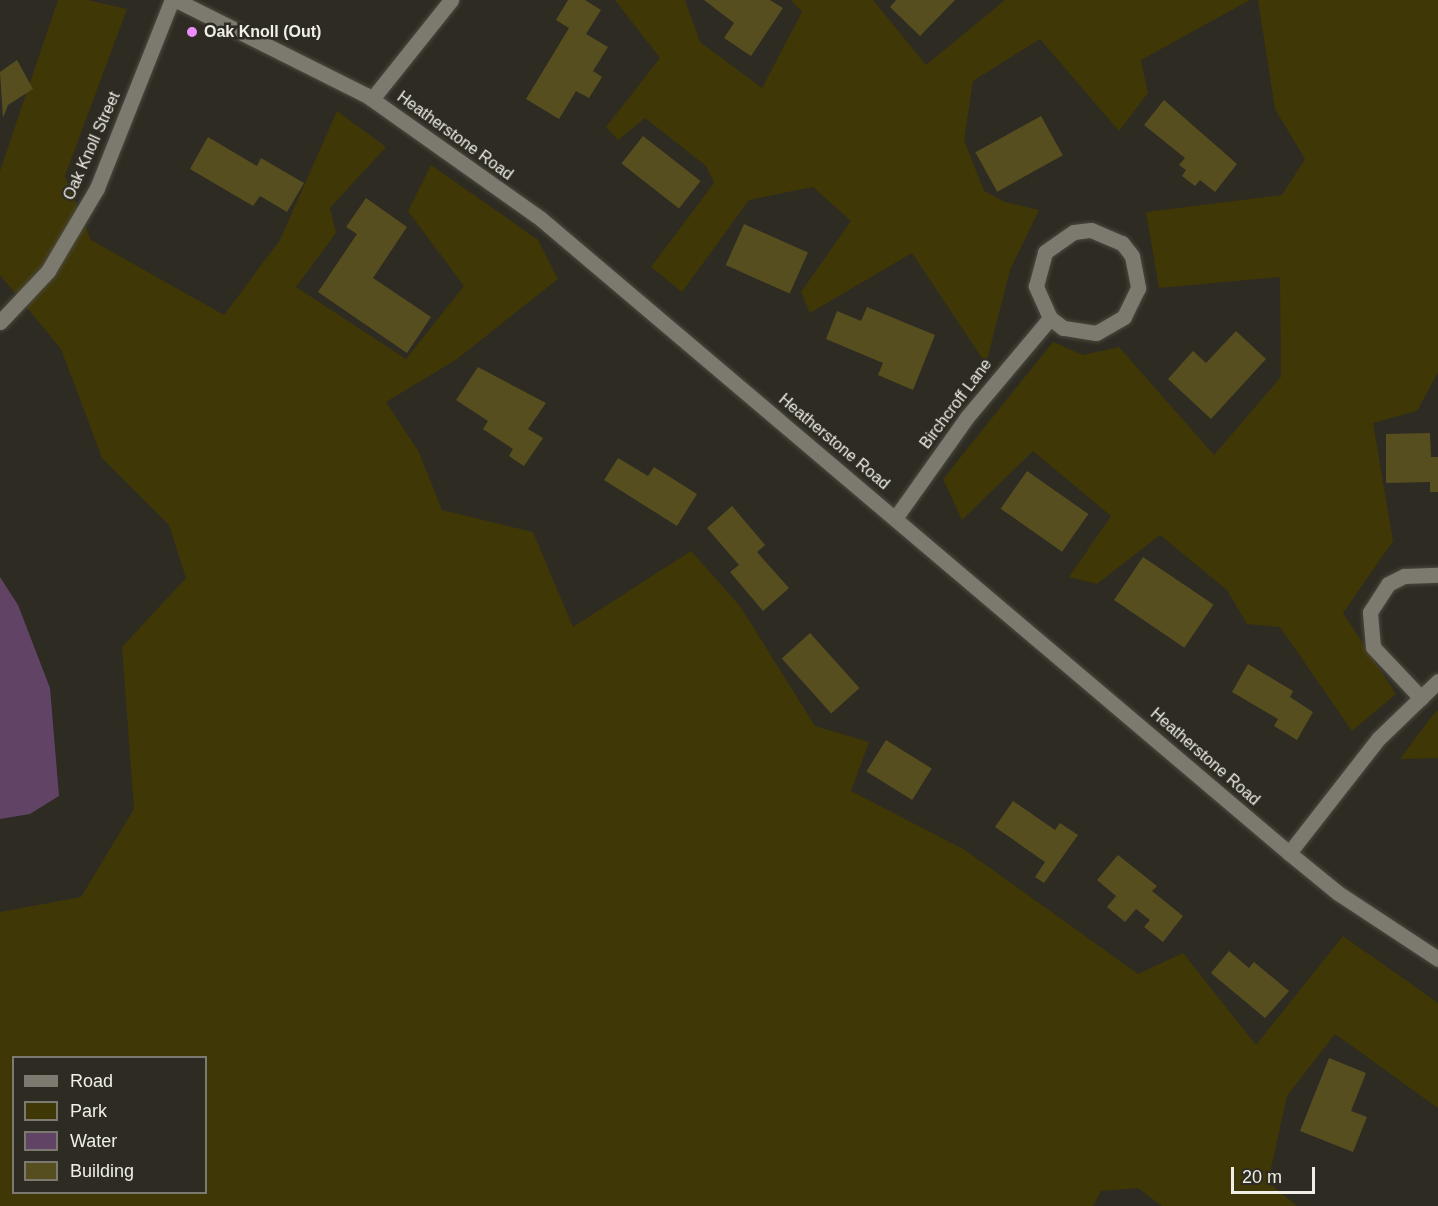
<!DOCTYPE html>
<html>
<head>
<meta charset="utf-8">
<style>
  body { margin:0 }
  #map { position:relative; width:1438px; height:1206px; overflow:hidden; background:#2d2b22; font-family:Helvetica,sans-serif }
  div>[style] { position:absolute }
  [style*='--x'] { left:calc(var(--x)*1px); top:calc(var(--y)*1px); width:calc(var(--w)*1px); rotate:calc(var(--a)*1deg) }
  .green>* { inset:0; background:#403706 }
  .water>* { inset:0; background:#614365 }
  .building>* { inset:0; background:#574e20; transform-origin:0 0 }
  .roads { filter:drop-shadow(0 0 2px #4a4840) drop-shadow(0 0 2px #4a4840) }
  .minor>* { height:15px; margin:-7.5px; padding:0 7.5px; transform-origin:7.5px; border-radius:7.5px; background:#7c7a6f }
  .dots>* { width:16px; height:16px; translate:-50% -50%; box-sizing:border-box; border:3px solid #2d2b22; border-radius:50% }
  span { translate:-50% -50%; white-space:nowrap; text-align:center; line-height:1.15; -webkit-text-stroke:5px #2d2b22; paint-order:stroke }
  .poi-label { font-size:16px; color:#efeee7; font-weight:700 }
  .left { translate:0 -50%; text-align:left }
  .street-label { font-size:16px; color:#efeee7 }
  .legend { position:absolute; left:12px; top:1056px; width:195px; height:138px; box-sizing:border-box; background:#2d2b22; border:2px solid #7b7971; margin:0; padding:8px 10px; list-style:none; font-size:18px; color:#efeee7 }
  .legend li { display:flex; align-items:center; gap:12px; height:30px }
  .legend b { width:30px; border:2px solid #7b7971 }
  .scale { position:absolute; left:1231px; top:1167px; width:84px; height:27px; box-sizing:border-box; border:3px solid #efeee7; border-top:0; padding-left:8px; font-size:18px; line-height:21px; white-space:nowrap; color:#efeee7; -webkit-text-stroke:4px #2d2b22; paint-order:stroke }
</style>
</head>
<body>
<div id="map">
  <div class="green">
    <i style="clip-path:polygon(evenodd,58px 0,87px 0,127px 9px,65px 176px,91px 240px,224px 315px,280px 240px,337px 111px,386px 147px,330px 208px,336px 233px,296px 287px,406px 359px,464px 286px,408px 211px,431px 165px,538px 240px,558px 279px,457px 359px,386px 402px,419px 452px,442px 510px,533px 532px,573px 627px,691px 551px,740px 606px,815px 726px,869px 742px,851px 791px,965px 850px,1138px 974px,1183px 953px,1256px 1045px,1343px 936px,1438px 1003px,1438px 1108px,1335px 1034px,1287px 1096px,1268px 1182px,1297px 1206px,1162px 1206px,1138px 1188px,1101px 1191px,1093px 1206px,0 1206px,0 912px,81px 897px,134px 809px,122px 647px,186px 578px,169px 525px,102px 458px,61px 349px,0 275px,0 171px,58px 0,14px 1058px,206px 1058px,206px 1192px,14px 1192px,14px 1058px)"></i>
    <i style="clip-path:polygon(615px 0,685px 0,700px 42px,762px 88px,802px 12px,791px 0,873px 0,926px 65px,1005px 0,1250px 0,1141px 60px,1148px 93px,1119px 131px,1040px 39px,973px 81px,964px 140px,984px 191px,1005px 202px,1039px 210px,1010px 270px,986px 364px,912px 253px,810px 313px,801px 292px,851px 221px,813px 187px,749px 200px,682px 292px,651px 267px,714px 183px,706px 166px,645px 118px,618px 140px,606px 127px,660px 58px)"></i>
    <i style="clip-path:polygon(1258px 0,1438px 0,1438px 372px,1417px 411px,1373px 423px,1393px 541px,1343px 613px,1396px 694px,1352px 731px,1280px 627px,1247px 624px,1227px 590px,1160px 535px,1097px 584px,1069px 577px,1111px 516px,1033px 451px,962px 520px,943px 479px,1053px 342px,1083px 355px,1119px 347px,1214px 455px,1281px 377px,1280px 277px,1159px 288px,1146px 212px,1282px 195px,1305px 159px,1275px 109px)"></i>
    <i style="clip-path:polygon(1438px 710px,1438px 758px,1400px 759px,1432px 716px)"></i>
  </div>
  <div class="water">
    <i style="clip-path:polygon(0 577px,18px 605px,50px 688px,59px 796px,30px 814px,0 819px)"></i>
  </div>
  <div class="building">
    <i style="clip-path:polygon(568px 0,585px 0,601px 10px,586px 34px,608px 47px,593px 71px,602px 77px,589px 98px,576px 91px,559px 119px,526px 99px,569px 28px,556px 20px)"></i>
    <i style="clip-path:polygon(704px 0,770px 0,783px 8px,751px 56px,724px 38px,734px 23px)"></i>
    <i style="clip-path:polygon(896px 0,955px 0,920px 36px,890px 7px)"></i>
    <i style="clip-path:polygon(17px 60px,33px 89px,8px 105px,3px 118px,0 72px)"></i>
    <i style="clip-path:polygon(1164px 100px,1237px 164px,1215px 192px,1200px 180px,1195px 186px,1182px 176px,1186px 170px,1179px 165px,1185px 158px,1144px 125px)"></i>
    <i style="left:1041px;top:116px;width:45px;height:75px;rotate:61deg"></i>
    <i style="left:643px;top:136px;width:73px;height:35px;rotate:38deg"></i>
    <i style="clip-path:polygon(208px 137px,257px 166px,261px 158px,304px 183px,287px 212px,260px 196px,253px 206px,190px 169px)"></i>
    <i style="clip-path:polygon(366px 198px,407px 227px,373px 278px,431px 317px,407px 353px,318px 292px,357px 234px,346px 227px)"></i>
    <i style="left:744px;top:224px;width:70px;height:45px;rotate:24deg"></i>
    <i style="clip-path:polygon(867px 307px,935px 335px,913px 390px,878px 375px,883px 363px,826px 339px,837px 311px,861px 321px)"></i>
    <i style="clip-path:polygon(1236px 331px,1266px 359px,1211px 419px,1168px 379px,1193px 351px,1206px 363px)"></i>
    <i style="clip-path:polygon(478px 367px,546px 403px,528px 429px,543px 438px,524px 466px,509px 456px,513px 449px,483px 429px,488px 421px,456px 400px)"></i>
    <i style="clip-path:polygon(1430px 433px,1431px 457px,1438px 457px,1438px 492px,1430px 492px,1430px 482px,1386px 483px,1386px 434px)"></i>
    <i style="clip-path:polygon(618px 458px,648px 476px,654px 467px,697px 494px,677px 526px,604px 480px)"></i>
    <i style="left:1027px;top:471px;width:75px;height:46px;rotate:35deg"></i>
    <i style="clip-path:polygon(732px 506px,765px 545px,757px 552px,789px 588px,763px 611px,730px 572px,739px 565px,707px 528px)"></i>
    <i style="left:1143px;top:557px;width:85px;height:52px;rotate:34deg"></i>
    <i style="left:810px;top:633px;width:74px;height:38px;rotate:48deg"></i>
    <i style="clip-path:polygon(1248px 664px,1293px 691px,1290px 697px,1313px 712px,1297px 740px,1274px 726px,1278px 719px,1232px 692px)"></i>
    <i style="left:886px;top:740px;width:54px;height:37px;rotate:32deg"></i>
    <i style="clip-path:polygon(1013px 801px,1055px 830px,1060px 823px,1078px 835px,1044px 883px,1035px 877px,1045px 862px,995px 827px)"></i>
    <i style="clip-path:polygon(1118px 855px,1157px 886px,1152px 891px,1183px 916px,1163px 942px,1144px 927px,1150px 920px,1136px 909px,1125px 922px,1107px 907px,1116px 896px,1097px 880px)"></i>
    <i style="clip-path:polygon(1229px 951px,1249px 968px,1254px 962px,1289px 991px,1265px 1018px,1211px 973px)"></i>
    <i style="clip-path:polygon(1329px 1058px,1366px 1073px,1351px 1111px,1367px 1117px,1353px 1152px,1300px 1131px)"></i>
  </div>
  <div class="roads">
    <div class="minor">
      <i style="--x:176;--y:0;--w:212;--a:26.6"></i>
      <i style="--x:366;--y:95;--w:214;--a:35.3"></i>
      <i style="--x:541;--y:219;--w:981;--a:40.28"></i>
      <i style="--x:1289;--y:853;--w:63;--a:39.2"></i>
      <i style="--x:1338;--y:893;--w:120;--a:33.4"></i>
      <i style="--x:372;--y:99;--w:127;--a:-51.4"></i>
      <i style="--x:0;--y:322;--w:70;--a:-46.7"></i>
      <i style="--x:48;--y:271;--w:96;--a:-59.4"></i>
      <i style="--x:97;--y:188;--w:202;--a:-68.3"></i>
      <i style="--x:896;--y:517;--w:123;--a:-54.6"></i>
      <i style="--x:967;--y:417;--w:129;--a:-50"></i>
      <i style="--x:1050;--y:318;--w:35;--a:-114"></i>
      <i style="--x:1036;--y:286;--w:35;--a:-75"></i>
      <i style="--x:1045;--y:252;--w:35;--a:-35"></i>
      <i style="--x:1074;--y:232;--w:17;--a:-7"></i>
      <i style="--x:1091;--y:230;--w:34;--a:23"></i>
      <i style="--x:1122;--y:243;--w:16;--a:52"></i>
      <i style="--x:1132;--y:256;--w:33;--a:79"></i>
      <i style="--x:1138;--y:288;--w:32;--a:116"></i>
      <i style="--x:1124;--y:317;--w:32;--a:150"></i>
      <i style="--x:1096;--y:333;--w:33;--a:-171"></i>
      <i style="--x:1063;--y:328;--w:16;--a:-142"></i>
      <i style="--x:1421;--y:698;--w:70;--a:-133.3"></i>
      <i style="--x:1373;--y:647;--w:35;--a:-95"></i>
      <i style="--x:1370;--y:612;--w:33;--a:-57"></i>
      <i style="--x:1388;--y:584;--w:18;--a:-27"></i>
      <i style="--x:1404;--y:576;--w:34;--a:-2"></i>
      <i style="--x:1289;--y:853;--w:146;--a:-52"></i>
      <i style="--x:1379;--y:738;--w:82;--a:-44"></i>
    </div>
  </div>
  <div class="dots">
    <i style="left:192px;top:32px;background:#ed8cfa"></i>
  </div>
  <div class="poi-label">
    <span class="left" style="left:204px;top:32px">Oak Knoll (Out)</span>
  </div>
  <div class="street-label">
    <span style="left:455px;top:136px;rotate:36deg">Heatherstone Road</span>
    <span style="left:92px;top:146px;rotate:-66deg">Oak Knoll Street</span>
    <span style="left:956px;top:404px;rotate:-53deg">Birchcroff Lane</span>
    <span style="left:834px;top:442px;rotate:40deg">Heatherstone Road</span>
    <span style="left:1205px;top:757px;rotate:41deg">Heatherstone Road</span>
  </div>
  <ul class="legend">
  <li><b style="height:8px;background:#7c7a6f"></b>Road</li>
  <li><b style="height:16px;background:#403706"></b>Park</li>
  <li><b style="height:16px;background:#614365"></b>Water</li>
  <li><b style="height:16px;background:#574e20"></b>Building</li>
  </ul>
  <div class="scale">20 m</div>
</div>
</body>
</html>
